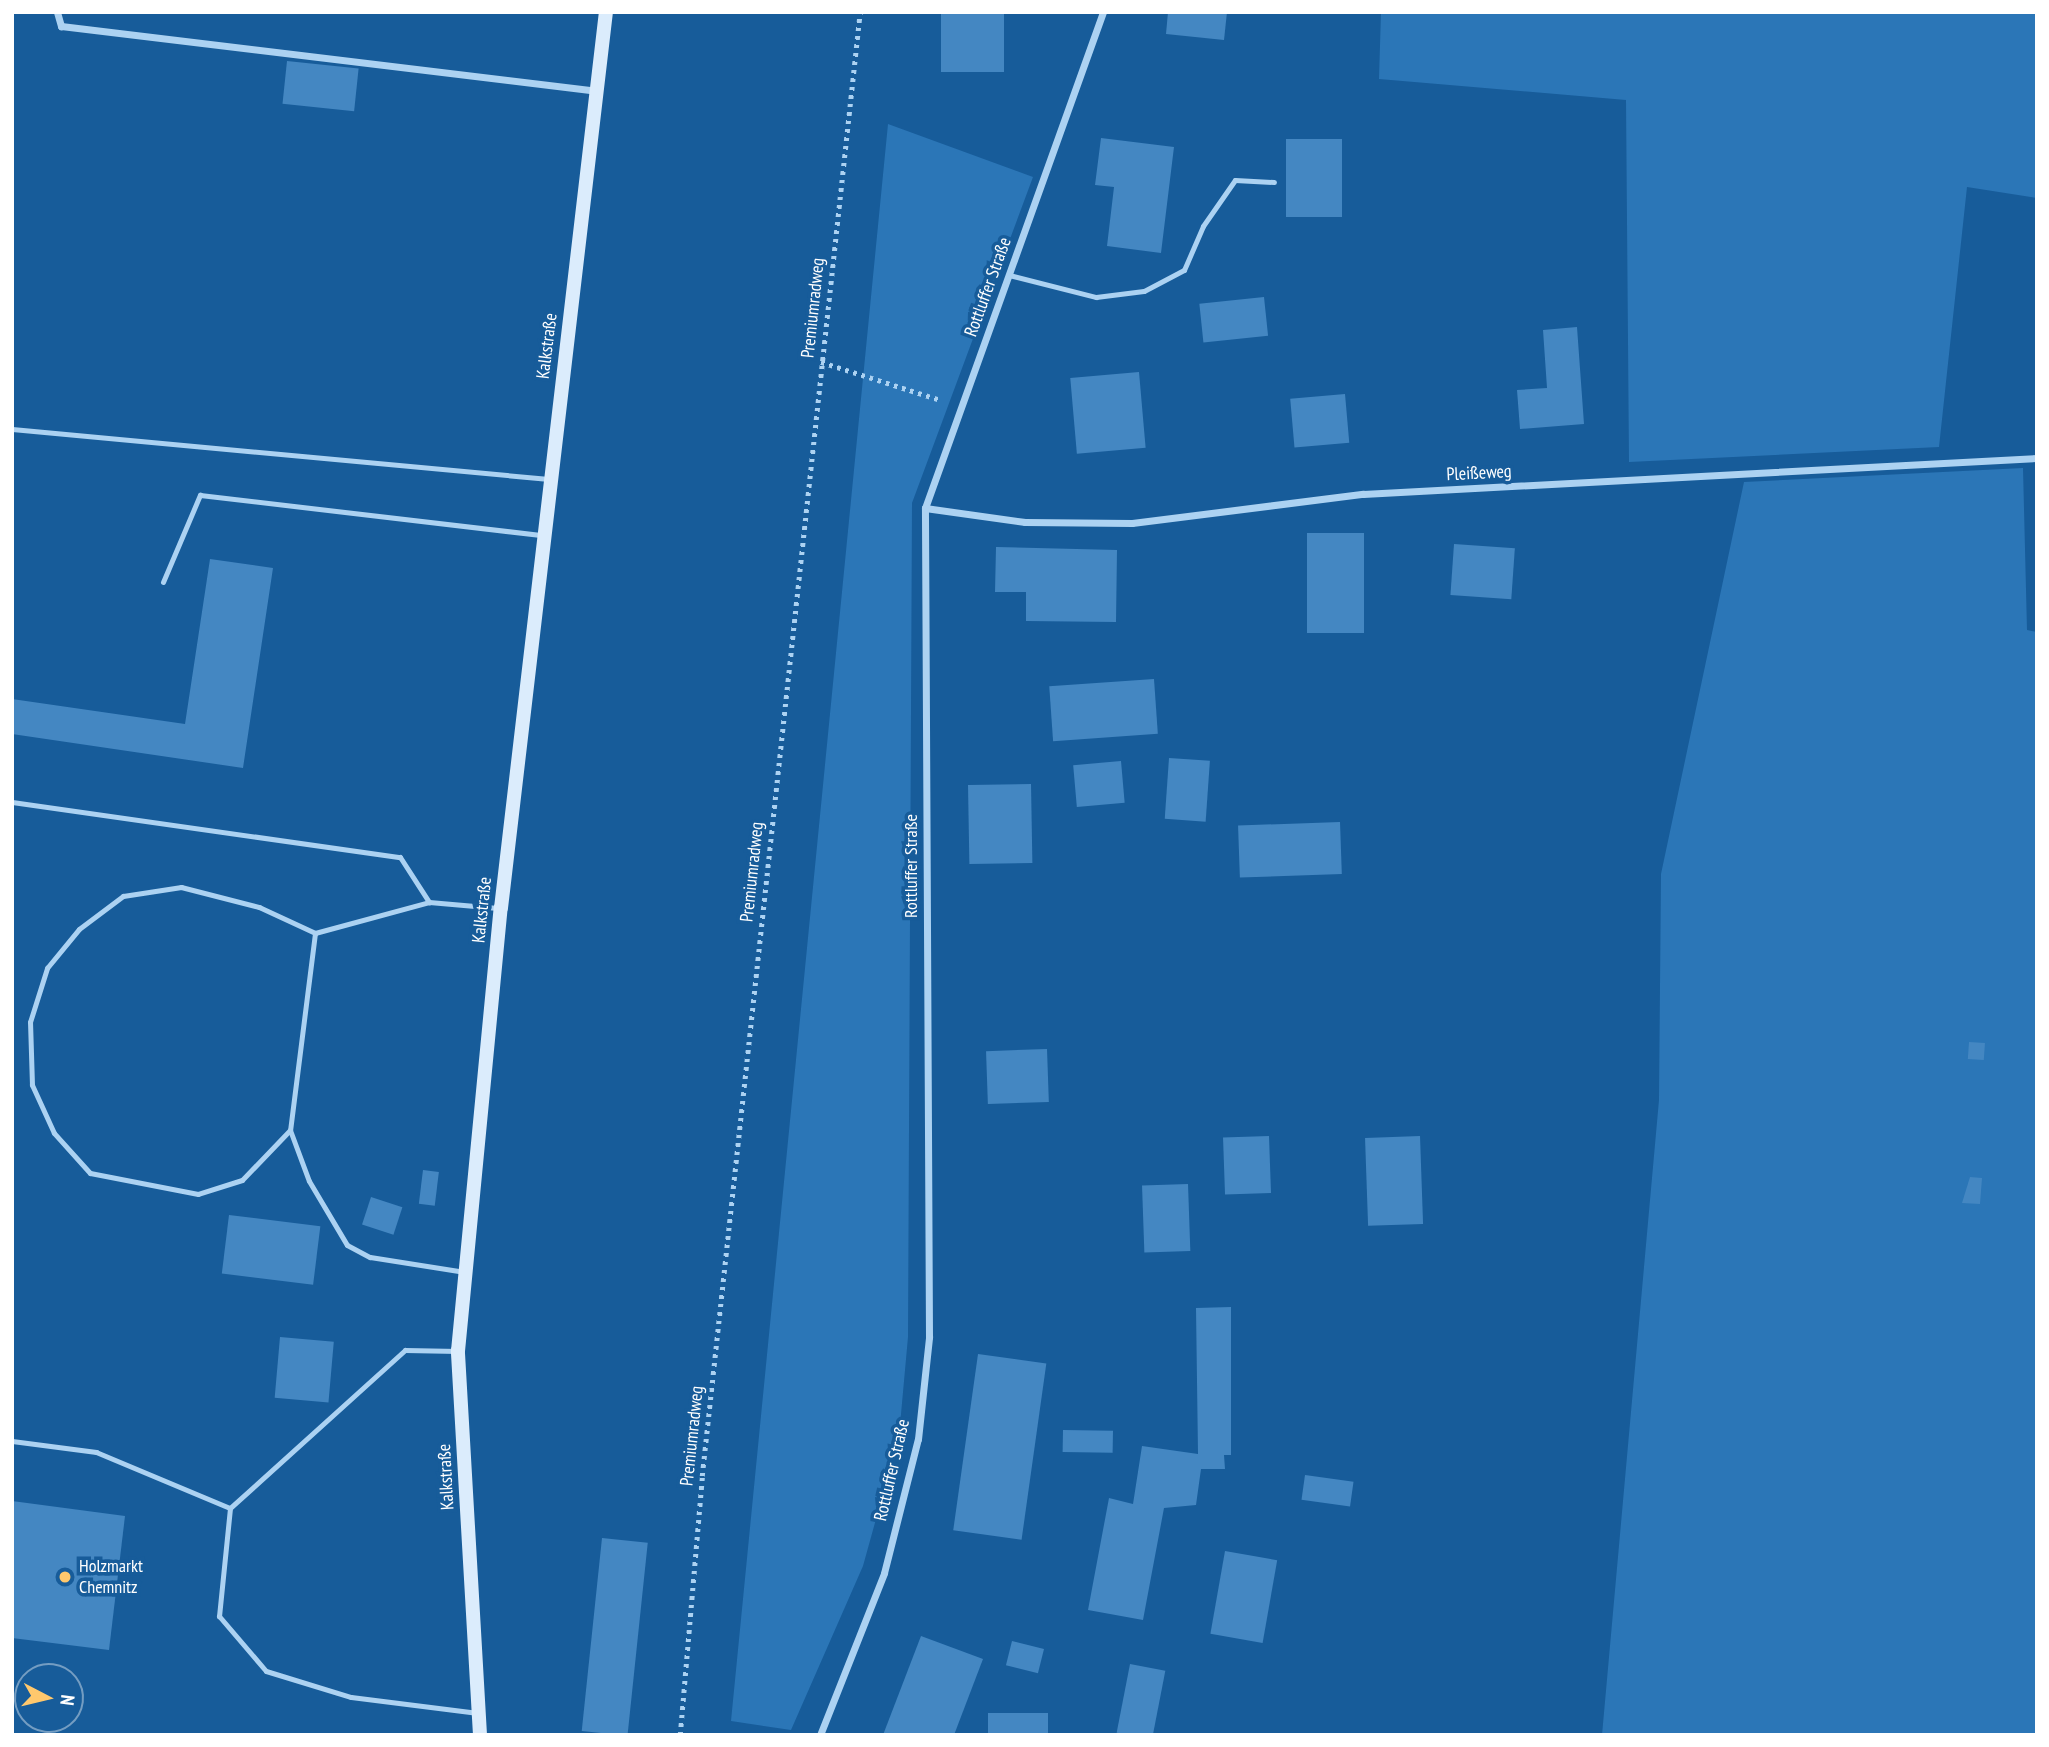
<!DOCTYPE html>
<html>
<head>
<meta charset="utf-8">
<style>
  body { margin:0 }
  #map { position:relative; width:2049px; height:1747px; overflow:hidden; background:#175c9a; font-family:"PT Sans Narrow",sans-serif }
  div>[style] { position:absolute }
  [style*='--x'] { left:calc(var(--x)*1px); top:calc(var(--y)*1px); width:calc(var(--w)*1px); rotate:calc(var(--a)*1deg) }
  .green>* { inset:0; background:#2b76b7 }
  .building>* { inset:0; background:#4487c2; transform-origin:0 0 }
  .path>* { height:4.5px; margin-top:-2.25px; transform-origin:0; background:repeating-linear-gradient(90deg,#acd2f2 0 3.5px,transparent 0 8.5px) }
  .lane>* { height:5px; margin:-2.5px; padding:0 2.5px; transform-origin:2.5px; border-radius:2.5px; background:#acd2f2 }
  .street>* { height:7px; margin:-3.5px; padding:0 3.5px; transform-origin:3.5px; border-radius:3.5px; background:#acd2f2 }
  .secondary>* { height:14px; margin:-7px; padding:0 7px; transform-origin:7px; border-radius:7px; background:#dbecfc }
  .dots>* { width:19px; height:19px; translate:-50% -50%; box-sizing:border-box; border:4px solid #175c9a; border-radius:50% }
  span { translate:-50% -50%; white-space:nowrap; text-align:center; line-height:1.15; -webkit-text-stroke:7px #175c9a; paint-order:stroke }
  .street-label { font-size:18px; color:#fff }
  .poi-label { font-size:18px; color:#fff }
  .left { translate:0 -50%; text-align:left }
  .frame { position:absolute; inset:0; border:14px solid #fff; pointer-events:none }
  .north { position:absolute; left:14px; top:1663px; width:70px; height:70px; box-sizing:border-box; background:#175c9a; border:2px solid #749dc2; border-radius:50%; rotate:97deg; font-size:19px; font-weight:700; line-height:28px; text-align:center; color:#fff }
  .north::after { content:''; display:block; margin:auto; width:24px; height:32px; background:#ffc86d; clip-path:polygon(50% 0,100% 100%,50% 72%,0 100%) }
</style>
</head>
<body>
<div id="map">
  <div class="green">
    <i style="clip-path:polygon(1381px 12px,2037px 12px,2037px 198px,1967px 187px,1939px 447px,1629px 462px,1626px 100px,1379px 79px)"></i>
    <i style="clip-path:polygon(888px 124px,1033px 177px,912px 503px,908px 1337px,899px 1436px,863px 1566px,791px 1730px,731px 1721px)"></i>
    <i style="clip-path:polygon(2023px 468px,2027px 630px,2037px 632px,2037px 1735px,1602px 1735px,1659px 1100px,1661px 874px,1744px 482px)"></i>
  </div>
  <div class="building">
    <i style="left:941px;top:12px;width:63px;height:60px"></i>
    <i style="clip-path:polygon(1168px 12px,1227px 12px,1224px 40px,1166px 34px)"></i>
    <i style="left:287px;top:61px;width:72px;height:43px;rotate:6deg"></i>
    <i style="clip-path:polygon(1101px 138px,1174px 147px,1161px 253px,1107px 246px,1114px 187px,1095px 185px)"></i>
    <i style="left:1286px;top:139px;width:56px;height:78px"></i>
    <i style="left:1264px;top:297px;width:39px;height:65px;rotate:84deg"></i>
    <i style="clip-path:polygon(1577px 327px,1584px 424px,1520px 429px,1517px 390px,1547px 388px,1543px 330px)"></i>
    <i style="left:1139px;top:372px;width:76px;height:69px;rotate:85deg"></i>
    <i style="left:1345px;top:394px;width:49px;height:55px;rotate:85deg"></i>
    <i style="left:1307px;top:533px;width:57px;height:100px"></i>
    <i style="left:1454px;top:544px;width:61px;height:51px;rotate:4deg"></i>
    <i style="clip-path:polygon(996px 547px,1117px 550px,1116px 622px,1026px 621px,1026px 592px,995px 592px)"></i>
    <i style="clip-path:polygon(210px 559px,273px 568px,243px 768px,12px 734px,12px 699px,185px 724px)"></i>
    <i style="left:1154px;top:679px;width:55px;height:105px;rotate:86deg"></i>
    <i style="left:1169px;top:758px;width:41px;height:61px;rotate:4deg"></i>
    <i style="left:1121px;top:761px;width:42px;height:48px;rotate:85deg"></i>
    <i style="left:1031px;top:784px;width:79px;height:63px;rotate:89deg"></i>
    <i style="left:1340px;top:822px;width:52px;height:102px;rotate:88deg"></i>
    <i style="left:1969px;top:1042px;width:16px;height:17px;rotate:4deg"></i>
    <i style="left:1047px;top:1049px;width:53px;height:61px;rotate:88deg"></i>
    <i style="left:1269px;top:1136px;width:57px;height:46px;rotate:88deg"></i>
    <i style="left:1420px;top:1136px;width:88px;height:55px;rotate:88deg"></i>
    <i style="left:423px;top:1170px;width:16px;height:34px;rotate:7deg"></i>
    <i style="clip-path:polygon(1970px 1177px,1982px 1178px,1980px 1204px,1962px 1203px)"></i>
    <i style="left:1188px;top:1184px;width:67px;height:46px;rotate:88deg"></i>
    <i style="left:371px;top:1197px;width:33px;height:29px;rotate:18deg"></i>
    <i style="left:229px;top:1215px;width:92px;height:59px;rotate:7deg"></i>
    <i style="clip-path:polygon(1231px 1307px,1231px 1455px,1224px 1455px,1225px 1469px,1201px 1469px,1196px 1505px,1164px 1508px,1143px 1620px,1088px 1610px,1109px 1498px,1133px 1504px,1142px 1446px,1198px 1454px,1196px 1308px)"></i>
    <i style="left:280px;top:1337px;width:54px;height:61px;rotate:5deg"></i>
    <i style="left:978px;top:1354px;width:69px;height:178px;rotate:8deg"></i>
    <i style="left:1063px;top:1430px;width:50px;height:22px;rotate:1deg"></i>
    <i style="left:1305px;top:1475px;width:49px;height:25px;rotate:8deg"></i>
    <i style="clip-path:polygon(12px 1501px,125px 1516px,109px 1650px,12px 1638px)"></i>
    <i style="left:602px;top:1538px;width:46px;height:194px;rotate:6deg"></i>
    <i style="left:1225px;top:1551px;width:53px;height:84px;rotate:10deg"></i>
    <i style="clip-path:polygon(921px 1636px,983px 1659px,954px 1735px,883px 1735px)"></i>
    <i style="left:1012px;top:1641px;width:33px;height:25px;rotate:14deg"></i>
    <i style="left:1130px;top:1664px;width:36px;height:70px;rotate:11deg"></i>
    <i style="left:988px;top:1713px;width:60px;height:22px"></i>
  </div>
  <div class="path">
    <i style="--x:821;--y:362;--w:126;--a:17.6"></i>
    <i style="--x:680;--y:1735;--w:260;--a:-85.1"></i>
    <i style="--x:702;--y:1476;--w:1473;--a:-83.84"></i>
  </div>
  <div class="lane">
    <i style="--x:1009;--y:275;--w:90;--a:14.2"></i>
    <i style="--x:1096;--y:297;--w:48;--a:-7.1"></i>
    <i style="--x:1144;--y:291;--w:45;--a:-27.7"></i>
    <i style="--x:1184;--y:270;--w:48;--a:-66.6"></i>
    <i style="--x:1203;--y:226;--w:56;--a:-55.2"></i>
    <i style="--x:1235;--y:180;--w:39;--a:3"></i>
    <i style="--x:12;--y:429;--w:539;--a:5.32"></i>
    <i style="--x:163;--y:582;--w:95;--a:-67"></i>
    <i style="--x:200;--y:495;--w:345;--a:6.7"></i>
    <i style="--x:12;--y:802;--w:392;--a:8.1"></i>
    <i style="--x:400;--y:857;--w:54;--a:57.2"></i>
    <i style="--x:315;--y:933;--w:199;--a:97.2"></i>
    <i style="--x:290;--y:1130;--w:69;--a:133.8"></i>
    <i style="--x:242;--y:1180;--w:46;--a:162.3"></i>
    <i style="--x:198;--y:1194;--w:110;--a:-169"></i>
    <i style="--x:90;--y:1173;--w:54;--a:-132"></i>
    <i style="--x:54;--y:1133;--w:53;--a:-114.6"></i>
    <i style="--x:32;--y:1085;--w:63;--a:-91.8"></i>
    <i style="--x:30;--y:1022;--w:57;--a:-72.5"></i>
    <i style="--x:47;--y:968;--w:50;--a:-50.6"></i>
    <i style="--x:79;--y:929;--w:55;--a:-36.9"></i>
    <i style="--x:123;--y:896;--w:59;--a:-8.8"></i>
    <i style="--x:181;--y:887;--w:81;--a:14.4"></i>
    <i style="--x:259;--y:907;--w:62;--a:24.9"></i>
    <i style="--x:315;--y:933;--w:118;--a:-15.2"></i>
    <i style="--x:429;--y:902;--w:69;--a:5"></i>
    <i style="--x:290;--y:1130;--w:54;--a:69.6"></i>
    <i style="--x:309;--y:1181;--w:74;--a:59.3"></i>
    <i style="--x:347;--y:1245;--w:26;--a:28"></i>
    <i style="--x:370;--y:1257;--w:96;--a:9"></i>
    <i style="--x:458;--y:1351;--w:53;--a:-178.9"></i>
    <i style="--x:405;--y:1350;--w:236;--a:137.9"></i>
    <i style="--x:230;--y:1508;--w:109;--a:95.8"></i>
    <i style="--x:219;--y:1616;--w:72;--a:49.5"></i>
    <i style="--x:266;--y:1671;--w:89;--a:17"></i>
    <i style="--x:351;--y:1697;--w:128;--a:7.2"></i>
    <i style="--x:12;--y:1441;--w:85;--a:7.5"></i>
    <i style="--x:96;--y:1452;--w:145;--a:22.7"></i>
  </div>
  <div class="street">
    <i style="--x:57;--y:12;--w:15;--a:74"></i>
    <i style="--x:61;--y:26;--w:541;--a:6.9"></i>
    <i style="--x:925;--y:508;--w:101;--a:8"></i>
    <i style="--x:1025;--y:522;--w:107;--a:0.5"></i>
    <i style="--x:1132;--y:523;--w:233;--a:-7.2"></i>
    <i style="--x:1363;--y:494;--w:675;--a:-3.06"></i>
    <i style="--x:820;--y:1735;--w:174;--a:-68.4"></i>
    <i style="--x:884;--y:1573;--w:138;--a:-75.8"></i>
    <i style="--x:918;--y:1439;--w:103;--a:-83.8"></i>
    <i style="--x:929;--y:1337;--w:829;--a:-90.28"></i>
    <i style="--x:925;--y:508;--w:527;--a:-70.26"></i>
  </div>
  <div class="secondary">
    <i style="--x:480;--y:1735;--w:385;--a:-93.3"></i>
    <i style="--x:458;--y:1351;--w:445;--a:-84.5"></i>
    <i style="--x:501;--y:908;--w:902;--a:-83.32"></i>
  </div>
  <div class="dots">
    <i style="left:65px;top:1577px;background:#ffc86d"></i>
  </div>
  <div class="street-label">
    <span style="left:988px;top:287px;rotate:-70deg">Rottluffer Straße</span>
    <span style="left:813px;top:308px;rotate:-84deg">Premiumradweg</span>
    <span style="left:547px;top:346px;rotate:-83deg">Kalkstraße</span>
    <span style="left:1479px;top:473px;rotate:-3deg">Pleißeweg</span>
    <span style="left:911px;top:866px;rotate:-90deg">Rottluffer Straße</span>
    <span style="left:752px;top:872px;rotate:-84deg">Premiumradweg</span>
    <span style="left:482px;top:910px;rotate:-84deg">Kalkstraße</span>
    <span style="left:692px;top:1436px;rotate:-84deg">Premiumradweg</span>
    <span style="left:892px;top:1470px;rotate:-77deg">Rottluffer Straße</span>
    <span style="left:446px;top:1477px;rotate:-93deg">Kalkstraße</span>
  </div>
  <div class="poi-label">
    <span class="left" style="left:79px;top:1577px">Holzmarkt<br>Chemnitz</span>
  </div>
  <div class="frame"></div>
  <div class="north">N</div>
</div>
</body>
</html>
